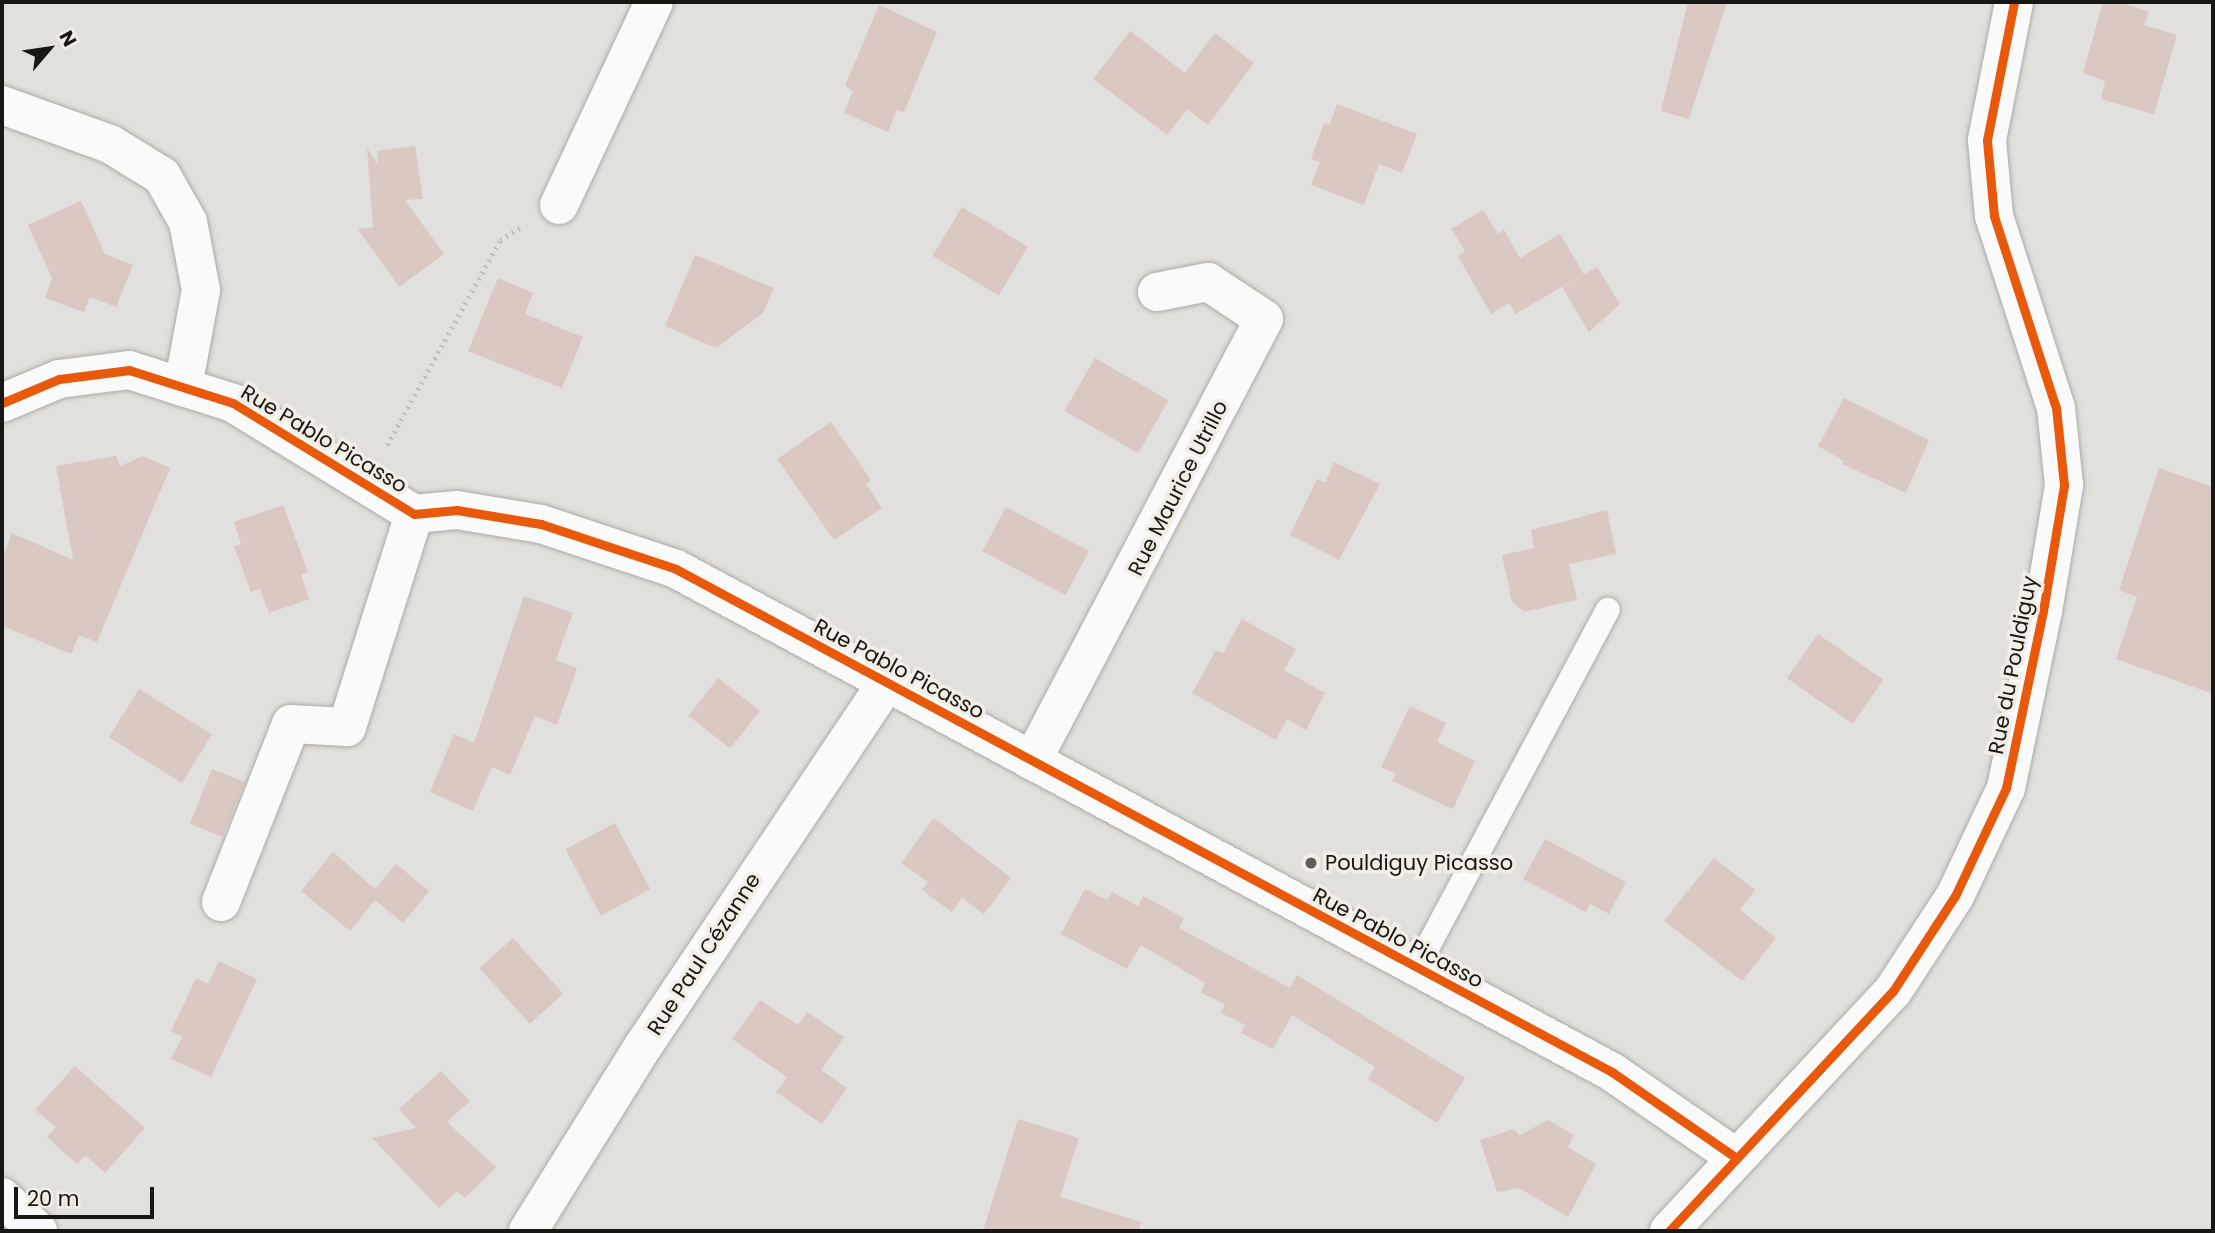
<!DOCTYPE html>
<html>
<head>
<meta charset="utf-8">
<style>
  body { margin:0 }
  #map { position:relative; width:2215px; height:1233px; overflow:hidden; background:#e2e0dc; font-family:Poppins,sans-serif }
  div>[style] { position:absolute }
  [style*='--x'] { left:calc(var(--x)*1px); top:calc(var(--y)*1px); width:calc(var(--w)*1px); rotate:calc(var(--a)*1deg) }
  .building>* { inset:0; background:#dac8c2; transform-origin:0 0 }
  .path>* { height:4.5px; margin-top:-2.25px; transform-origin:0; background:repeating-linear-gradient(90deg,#c0bfbe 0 2px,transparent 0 7px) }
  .roads { filter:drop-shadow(0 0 2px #adaba8) drop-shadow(0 0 2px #adaba8) }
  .lane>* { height:24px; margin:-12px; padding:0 12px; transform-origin:12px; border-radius:12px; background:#fbfafa }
  .street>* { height:38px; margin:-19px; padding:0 19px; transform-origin:19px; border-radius:19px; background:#fbfafa }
  .cycleway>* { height:9px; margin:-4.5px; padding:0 4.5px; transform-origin:4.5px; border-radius:4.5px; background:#e8590c }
  .dots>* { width:19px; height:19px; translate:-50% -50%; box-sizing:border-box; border:4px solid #f3eee5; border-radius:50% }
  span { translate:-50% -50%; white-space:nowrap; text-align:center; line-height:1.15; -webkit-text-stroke:7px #f3eee5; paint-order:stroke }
  .street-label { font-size:21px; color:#191714 }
  .poi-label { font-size:21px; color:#191714 }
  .left { translate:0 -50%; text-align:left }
  .frame { position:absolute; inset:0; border:4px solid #191714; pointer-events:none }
  .north { position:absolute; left:14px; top:14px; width:70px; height:70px; -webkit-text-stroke:5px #f3eee5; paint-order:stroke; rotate:61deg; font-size:19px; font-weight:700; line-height:28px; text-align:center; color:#191714 }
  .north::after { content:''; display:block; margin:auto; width:24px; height:32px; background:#191714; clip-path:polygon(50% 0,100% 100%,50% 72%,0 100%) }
  .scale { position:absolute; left:14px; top:1187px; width:140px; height:32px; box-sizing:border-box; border:4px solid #191714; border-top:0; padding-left:9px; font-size:21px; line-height:24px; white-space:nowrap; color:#191714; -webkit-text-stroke:5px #f3eee5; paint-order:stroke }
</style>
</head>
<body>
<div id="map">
  <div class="building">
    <i style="clip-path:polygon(1688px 2px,1727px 2px,1689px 119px,1661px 111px)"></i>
    <i style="clip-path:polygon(2103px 2px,2120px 2px,2149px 12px,2144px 25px,2177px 35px,2154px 114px,2101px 99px,2105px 81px,2083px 73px)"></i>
    <i style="clip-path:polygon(879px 5px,937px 32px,904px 112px,897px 110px,888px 132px,844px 113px,853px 91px,845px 86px)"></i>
    <i style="clip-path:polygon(1130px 31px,1185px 73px,1215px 33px,1254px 63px,1208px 125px,1187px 109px,1167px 135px,1093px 79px)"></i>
    <i style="clip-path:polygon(1337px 104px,1417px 134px,1402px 173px,1379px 164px,1364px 205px,1311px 185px,1320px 162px,1311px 159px,1324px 123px,1330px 124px)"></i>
    <i style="clip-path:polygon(415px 146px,423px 199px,405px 200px,444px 254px,399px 287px,358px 229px,373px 227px,367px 148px,378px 164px,377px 151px)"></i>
    <i style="clip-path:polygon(81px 201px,105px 254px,133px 265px,116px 307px,90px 297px,84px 312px,45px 298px,52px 278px,28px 225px)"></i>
    <i style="left:962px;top:207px;width:77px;height:57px;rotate:31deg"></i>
    <i style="clip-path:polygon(1483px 210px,1498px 234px,1504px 230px,1520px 258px,1560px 234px,1584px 274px,1515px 314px,1509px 303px,1491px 314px,1458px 256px,1465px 251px,1451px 229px)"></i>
    <i style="clip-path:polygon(695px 255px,774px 288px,763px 313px,716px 348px,665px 326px)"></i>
    <i style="clip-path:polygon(1597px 267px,1620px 304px,1589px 332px,1562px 287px)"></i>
    <i style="clip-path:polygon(498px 278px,533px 293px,525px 314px,583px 337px,562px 388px,468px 351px)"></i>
    <i style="left:1095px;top:358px;width:85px;height:61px;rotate:30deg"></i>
    <i style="clip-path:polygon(1844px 398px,1929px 440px,1906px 493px,1842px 464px,1844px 461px,1818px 446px)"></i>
    <i style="clip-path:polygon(831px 422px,871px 480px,866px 484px,882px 508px,834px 540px,777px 459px)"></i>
    <i style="clip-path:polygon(116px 456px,120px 466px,143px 456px,170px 468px,97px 642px,79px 635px,71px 654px,2px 626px,2px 558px,12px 533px,73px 560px,56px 466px)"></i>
    <i style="clip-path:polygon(1334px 462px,1380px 484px,1339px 560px,1290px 535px,1317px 479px,1325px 483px)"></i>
    <i style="clip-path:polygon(2159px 468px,2213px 487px,2213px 694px,2116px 659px,2137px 597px,2119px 590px)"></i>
    <i style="clip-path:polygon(283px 505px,308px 572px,301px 575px,309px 599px,269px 613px,260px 589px,251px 592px,234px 546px,241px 544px,234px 522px)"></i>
    <i style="left:1006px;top:507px;width:94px;height:50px;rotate:28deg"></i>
    <i style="clip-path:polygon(1607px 510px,1616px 554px,1569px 564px,1577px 600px,1524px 612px,1512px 602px,1502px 555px,1534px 548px,1531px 530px)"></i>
    <i style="clip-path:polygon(524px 596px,573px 613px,556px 660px,577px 668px,557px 725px,535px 716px,510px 775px,492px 767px,473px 811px,430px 792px,454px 734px,474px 743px)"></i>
    <i style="clip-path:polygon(1242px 619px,1296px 649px,1284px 670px,1325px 693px,1306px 730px,1287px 719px,1276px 740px,1192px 693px,1216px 650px,1223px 653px)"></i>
    <i style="left:1818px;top:634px;width:80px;height:54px;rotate:35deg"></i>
    <i style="left:718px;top:678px;width:53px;height:48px;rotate:38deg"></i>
    <i style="left:139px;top:689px;width:86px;height:57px;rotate:32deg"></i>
    <i style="clip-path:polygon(1410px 706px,1446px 723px,1437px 742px,1475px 761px,1453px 809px,1392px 781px,1396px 774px,1381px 767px)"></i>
    <i style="left:212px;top:769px;width:35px;height:59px;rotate:22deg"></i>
    <i style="clip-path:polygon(934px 818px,1011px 878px,984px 914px,962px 898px,952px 912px,922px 890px,928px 882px,901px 863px)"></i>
    <i style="left:615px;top:823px;width:75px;height:56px;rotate:62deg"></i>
    <i style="clip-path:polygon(1545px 839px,1626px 882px,1609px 914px,1590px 904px,1586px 912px,1523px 879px)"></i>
    <i style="clip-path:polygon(333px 852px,375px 889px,396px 864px,429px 891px,403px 923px,375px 900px,350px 931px,301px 891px)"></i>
    <i style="clip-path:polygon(1714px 858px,1755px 890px,1740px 910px,1776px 938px,1742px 981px,1664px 921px)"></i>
    <i style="clip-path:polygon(1085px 889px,1107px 900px,1112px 892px,1138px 906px,1143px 896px,1184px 918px,1179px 928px,1290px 988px,1297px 975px,1465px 1078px,1437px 1123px,1368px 1079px,1375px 1067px,1292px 1015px,1273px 1049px,1241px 1033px,1245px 1025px,1221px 1013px,1225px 1004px,1201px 993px,1205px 983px,1141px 945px,1127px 969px,1061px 934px)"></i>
    <i style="left:513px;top:938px;width:75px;height:45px;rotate:48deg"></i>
    <i style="clip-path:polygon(219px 961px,257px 979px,211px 1077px,171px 1059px,182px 1037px,171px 1031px,196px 978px,208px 984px)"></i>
    <i style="clip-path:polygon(760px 1000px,798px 1025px,807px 1012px,844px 1037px,821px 1070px,847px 1088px,822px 1124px,776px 1092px,787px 1077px,732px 1039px)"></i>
    <i style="clip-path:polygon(75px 1066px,145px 1128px,105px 1173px,85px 1155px,77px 1164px,63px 1152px,47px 1137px,56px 1127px,35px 1110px)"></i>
    <i style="clip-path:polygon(441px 1071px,470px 1101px,447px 1122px,496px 1167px,465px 1198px,457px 1191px,439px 1208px,372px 1138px,416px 1128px,399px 1109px)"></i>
    <i style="clip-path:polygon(1018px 1119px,1079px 1138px,1060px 1197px,1141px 1222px,1139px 1231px,983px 1231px)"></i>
    <i style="clip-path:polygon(1548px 1120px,1574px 1135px,1568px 1147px,1596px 1164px,1568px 1217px,1519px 1188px,1497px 1192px,1480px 1140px,1514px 1129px,1520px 1135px)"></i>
  </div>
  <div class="path">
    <i style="--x:387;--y:445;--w:234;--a:-61.1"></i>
    <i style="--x:500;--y:240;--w:26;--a:-31"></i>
  </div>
  <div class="roads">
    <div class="lane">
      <i style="--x:1417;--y:967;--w:405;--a:-61.9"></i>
    </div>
    <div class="street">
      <i style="--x:2;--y:105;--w:115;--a:19.9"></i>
      <i style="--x:110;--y:144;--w:61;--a:31.6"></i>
      <i style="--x:162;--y:176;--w:53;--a:60.5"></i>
      <i style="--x:188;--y:222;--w:69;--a:79.2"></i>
      <i style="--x:201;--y:290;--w:99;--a:100.5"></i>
      <i style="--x:559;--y:205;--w:224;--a:-64.9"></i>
      <i style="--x:2;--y:403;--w:62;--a:-22.8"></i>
      <i style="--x:59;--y:379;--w:71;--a:-7.3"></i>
      <i style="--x:129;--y:370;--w:109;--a:17.6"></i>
      <i style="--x:233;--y:403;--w:212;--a:31.5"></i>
      <i style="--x:414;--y:514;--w:43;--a:-5.3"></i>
      <i style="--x:457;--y:510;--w:85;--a:9.5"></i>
      <i style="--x:541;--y:524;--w:142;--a:18.4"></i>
      <i style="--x:676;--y:569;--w:1063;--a:28.25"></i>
      <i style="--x:1612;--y:1072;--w:150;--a:34.6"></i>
      <i style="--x:1032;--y:761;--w:499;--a:-62.3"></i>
      <i style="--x:1264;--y:319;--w:67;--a:-146.5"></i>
      <i style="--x:1208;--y:282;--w:52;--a:168.9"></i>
      <i style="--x:221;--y:902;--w:191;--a:-68.5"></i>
      <i style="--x:291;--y:724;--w:56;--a:3.1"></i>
      <i style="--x:347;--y:727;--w:223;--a:-72.5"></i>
      <i style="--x:2;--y:1197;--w:50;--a:43.4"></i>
      <i style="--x:528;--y:1231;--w:219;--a:-58.1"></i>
      <i style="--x:644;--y:1045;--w:437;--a:-56.2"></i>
      <i style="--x:1669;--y:1231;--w:328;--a:-47"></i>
      <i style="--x:1893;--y:991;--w:113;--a:-56.9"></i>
      <i style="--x:1955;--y:896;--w:119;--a:-64.7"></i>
      <i style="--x:2006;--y:788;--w:181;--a:-78.2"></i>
      <i style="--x:2043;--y:611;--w:128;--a:-80.5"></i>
      <i style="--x:2064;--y:485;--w:77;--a:-95.9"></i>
      <i style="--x:2056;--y:408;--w:202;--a:-107.9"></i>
      <i style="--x:1994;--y:216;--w:76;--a:-95.3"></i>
      <i style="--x:1987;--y:140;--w:141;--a:-78.9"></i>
    </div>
  </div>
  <div class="cycleway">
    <i style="--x:2;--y:403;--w:62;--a:-22.8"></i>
    <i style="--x:59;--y:379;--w:71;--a:-7.3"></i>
    <i style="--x:129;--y:370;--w:109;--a:17.6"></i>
    <i style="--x:233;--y:403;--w:212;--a:31.5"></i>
    <i style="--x:414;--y:514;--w:43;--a:-5.3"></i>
    <i style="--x:457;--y:510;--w:85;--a:9.5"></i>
    <i style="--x:541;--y:524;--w:142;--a:18.4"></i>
    <i style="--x:676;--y:569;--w:1063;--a:28.25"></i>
    <i style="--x:1612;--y:1072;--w:150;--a:34.6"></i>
    <i style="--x:1669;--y:1231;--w:328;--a:-47"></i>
    <i style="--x:1893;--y:991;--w:113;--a:-56.9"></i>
    <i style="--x:1955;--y:896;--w:119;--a:-64.7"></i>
    <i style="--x:2006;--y:788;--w:181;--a:-78.2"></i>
    <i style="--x:2043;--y:611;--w:128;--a:-80.5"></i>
    <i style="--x:2064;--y:485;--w:77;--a:-95.9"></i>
    <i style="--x:2056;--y:408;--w:202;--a:-107.9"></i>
    <i style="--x:1994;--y:216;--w:76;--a:-95.3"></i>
    <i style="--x:1987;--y:140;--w:141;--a:-78.9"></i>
  </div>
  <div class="dots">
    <i style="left:1311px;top:863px;background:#5f5d5a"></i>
  </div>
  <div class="street-label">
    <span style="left:324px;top:439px;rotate:31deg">Rue Pablo Picasso</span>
    <span style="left:1178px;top:488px;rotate:-63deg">Rue Maurice Utrillo</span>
    <span style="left:2013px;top:665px;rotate:-79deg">Rue du Pouldiguy</span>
    <span style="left:899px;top:669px;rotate:28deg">Rue Pablo Picasso</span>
    <span style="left:1398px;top:938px;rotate:28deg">Rue Pablo Picasso</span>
    <span style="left:704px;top:954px;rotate:-57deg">Rue Paul Cézanne</span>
  </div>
  <div class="poi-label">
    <span class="left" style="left:1325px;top:863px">Pouldiguy Picasso</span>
  </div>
  <div class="frame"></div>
  <div class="north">N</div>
  <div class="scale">20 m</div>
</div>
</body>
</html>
